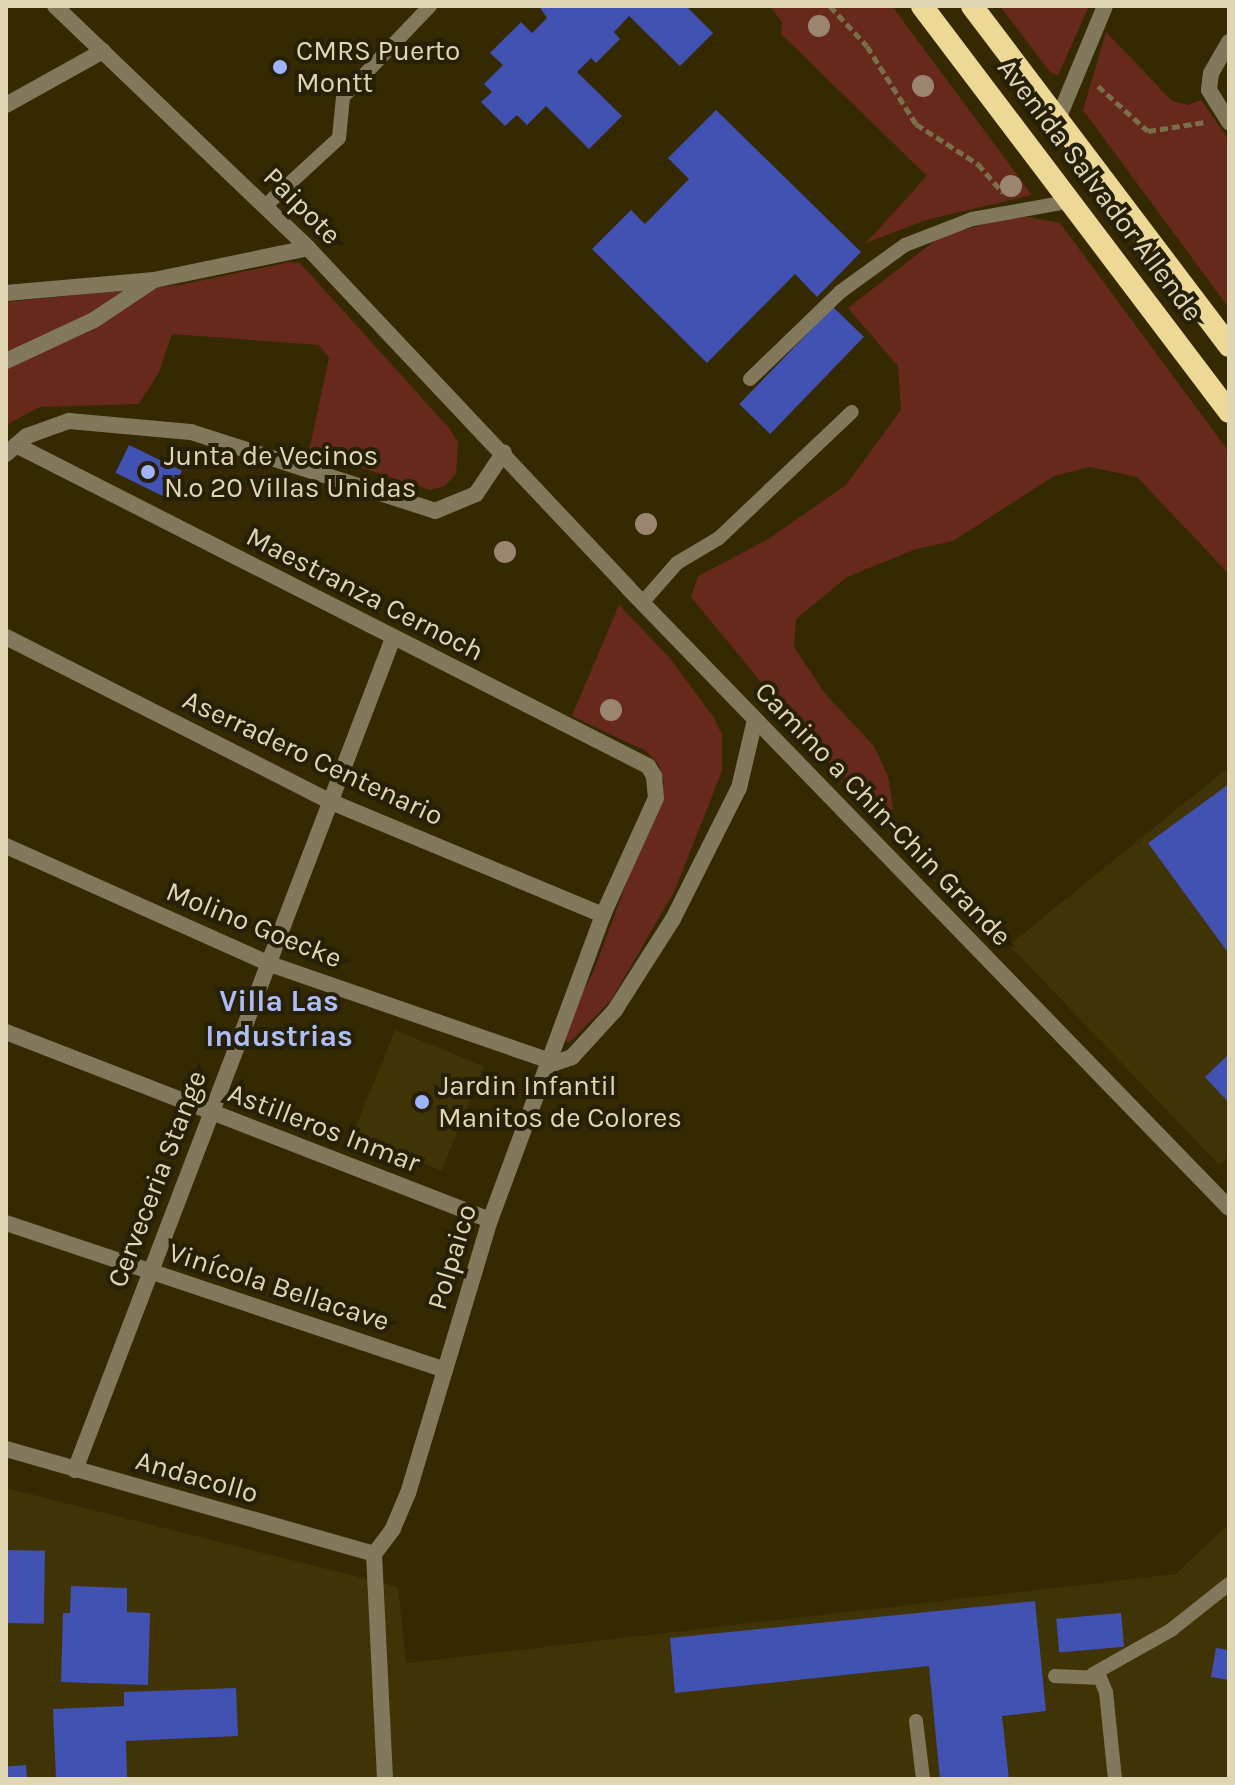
<!DOCTYPE html>
<html>
<head>
<meta charset="utf-8">
<style>
  body { margin:0 }
  #map { position:relative; width:1235px; height:1785px; overflow:hidden; background:#352902; font-family:Karla,sans-serif }
  div>[style] { position:absolute }
  [style*='--x'] { left:calc(var(--x)*1px); top:calc(var(--y)*1px); width:calc(var(--w)*1px); rotate:calc(var(--a)*1deg) }
  .built>* { inset:0; background:#403305; transform-origin:0 0 }
  .green>* { inset:0; background:#68291d }
  .building>* { inset:0; background:#4252b3; transform-origin:0 0 }
  .path>* { height:5px; margin-top:-2.5px; transform-origin:0; background:repeating-linear-gradient(90deg,#7a6f49 0 8px,transparent 0 12px) }
  .service>* { height:14px; margin:-7px; padding:0 7px; transform-origin:7px; border-radius:7px; background:#82795d }
  .minor>* { height:16px; margin:-8px; padding:0 8px; transform-origin:8px; border-radius:8px; background:#82795d }
  .trunk>* { height:22px; margin:-11px; padding:0 11px; transform-origin:11px; border-radius:11px; background:#eed895 }
  .trees>* { width:22px; height:22px; margin:-11px; border-radius:50%; background:#9c8570 }
  .dots>* { width:22px; height:22px; translate:-50% -50%; box-sizing:border-box; border:4px solid #272009; border-radius:50% }
  span { translate:-50% -50%; white-space:nowrap; text-align:center; line-height:1.15; -webkit-text-stroke:8px #272009; paint-order:stroke }
  .poi-label { font-size:28px; color:#e1d6b3 }
  .left { translate:0 -50%; text-align:left }
  .street-label { font-size:28px; color:#e1d6b3 }
  .neighbourhood-label { font-size:30px; color:#aebef5; font-weight:700 }
  .frame { position:absolute; inset:0; border:8px solid #e1d6b3; pointer-events:none }
</style>
</head>
<body>
<div id="map">
  <div class="built">
    <i style="clip-path:polygon(1229px 767px,1229px 1156px,1219px 1165px,1009px 945px)"></i>
    <i style="left:395px;top:1030px;width:96px;height:113px;rotate:22deg"></i>
    <i style="clip-path:polygon(6px 1488px,398px 1587px,406px 1663px,1175px 1574px,1229px 1524px,1229px 1779px,6px 1779px)"></i>
  </div>
  <div class="green">
    <i style="clip-path:polygon(770px 6px,892px 6px,1032px 195px,926px 220px,866px 243px,927px 176px,781px 34px,782px 22px)"></i>
    <i style="clip-path:polygon(1000px 6px,1089px 6px,1058px 75px,1050px 72px)"></i>
    <i style="clip-path:polygon(1106px 32px,1172px 101px,1188px 105px,1201px 100px,1229px 140px,1229px 308px,1083px 110px)"></i>
    <i style="clip-path:polygon(1018px 215px,1060px 223px,1229px 452px,1229px 574px,1137px 477px,1090px 467px,1054px 476px,953px 541px,916px 549px,847px 577px,796px 619px,794px 647px,826px 695px,874px 746px,888px 776px,893px 809px,887px 815px,822px 756px,691px 597px,698px 576px,767px 540px,846px 485px,901px 410px,898px 366px,848px 308px,941px 236px)"></i>
    <i style="clip-path:polygon(290px 262px,300px 263px,448px 427px,458px 442px,456px 474px,445px 486px,430px 490px,309px 451px,329px 358px,319px 345px,172px 334px,159px 372px,139px 404px,40px 407px,6px 425px,6px 302px,180px 285px)"></i>
    <i style="clip-path:polygon(619px 605px,669px 657px,714px 718px,722px 735px,722px 771px,674px 892px,611px 1000px,569px 1043px,562px 1039px,563px 1028px,593px 973px,664px 783px,659px 765px,646px 751px,572px 716px)"></i>
  </div>
  <div class="building">
    <i style="clip-path:polygon(539px 6px,686px 6px,713px 33px,680px 66px,629px 16px,614px 32px,620px 39px,596px 63px,591px 58px,577px 72px,622px 116px,589px 149px,546px 106px,527px 125px,517px 115px,505px 126px,481px 102px,492px 92px,484px 84px,503px 65px,490px 53px,521px 22px,532px 33px,547px 18px)"></i>
    <i style="clip-path:polygon(716px 110px,861px 252px,817px 297px,795px 274px,707px 363px,592px 249px,631px 210px,645px 224px,689px 179px,668px 158px)"></i>
    <i style="left:833px;top:307px;width:43px;height:135px;rotate:44deg"></i>
    <i style="left:129px;top:445px;width:59px;height:31px;rotate:26deg"></i>
    <i style="clip-path:polygon(1229px 784px,1229px 954px,1148px 843px)"></i>
    <i style="clip-path:polygon(1229px 1054px,1229px 1103px,1205px 1077px)"></i>
    <i style="left:6px;top:1550px;width:39px;height:73px;rotate:1deg"></i>
    <i style="clip-path:polygon(71px 1586px,127px 1588px,127px 1612px,150px 1613px,148px 1685px,61px 1682px,63px 1613px,70px 1613px)"></i>
    <i style="clip-path:polygon(1035px 1601px,1046px 1711px,1002px 1716px,1009px 1779px,940px 1779px,929px 1666px,675px 1693px,670px 1638px)"></i>
    <i style="left:1121px;top:1613px;width:34px;height:65px;rotate:85deg"></i>
    <i style="clip-path:polygon(1216px 1648px,1229px 1650px,1229px 1680px,1211px 1677px)"></i>
    <i style="clip-path:polygon(236px 1688px,238px 1736px,126px 1741px,127px 1779px,56px 1779px,53px 1709px,124px 1706px,124px 1692px)"></i>
    <i style="left:26px;top:1765px;width:14px;height:20px;rotate:86deg"></i>
  </div>
  <div class="path">
    <i style="--x:830;--y:6;--w:54;--a:47.2"></i>
    <i style="--x:867;--y:46;--w:92;--a:57.9"></i>
    <i style="--x:916;--y:124;--w:74;--a:32.8"></i>
    <i style="--x:978;--y:164;--w:38;--a:49"></i>
    <i style="--x:1098;--y:86;--w:67;--a:42"></i>
    <i style="--x:1148;--y:131;--w:58;--a:-9"></i>
  </div>
  <div class="service">
    <i style="--x:265;--y:206;--w:100;--a:-42.6"></i>
    <i style="--x:339;--y:138;--w:41;--a:-84.4"></i>
    <i style="--x:343;--y:97;--w:126;--a:-46.3"></i>
    <i style="--x:750;--y:379;--w:125;--a:-44"></i>
    <i style="--x:840;--y:292;--w:80;--a:-35.9"></i>
    <i style="--x:905;--y:245;--w:72;--a:-21.2"></i>
    <i style="--x:972;--y:219;--w:103;--a:-10.1"></i>
    <i style="--x:642;--y:603;--w:53;--a:-48.8"></i>
    <i style="--x:677;--y:563;--w:49;--a:-30.8"></i>
    <i style="--x:719;--y:538;--w:183;--a:-43.5"></i>
    <i style="--x:1093;--y:1674;--w:90;--a:-29.4"></i>
    <i style="--x:1171;--y:1630;--w:74;--a:-38.4"></i>
    <i style="--x:1055;--y:1676;--w:45;--a:2.5"></i>
    <i style="--x:1100;--y:1678;--w:15;--a:67"></i>
    <i style="--x:1106;--y:1692;--w:87;--a:84.1"></i>
    <i style="--x:916;--y:1721;--w:58;--a:83.1"></i>
  </div>
  <div class="minor">
    <i style="--x:55;--y:6;--w:350;--a:43.7"></i>
    <i style="--x:308;--y:248;--w:468;--a:46.7"></i>
    <i style="--x:629;--y:589;--w:862;--a:45.89"></i>
    <i style="--x:1229;--y:42;--w:36;--a:120"></i>
    <i style="--x:1211;--y:73;--w:17;--a:97"></i>
    <i style="--x:1209;--y:90;--w:38;--a:58"></i>
    <i style="--x:6;--y:105;--w:111;--a:-29.1"></i>
    <i style="--x:1058;--y:119;--w:122;--a:-67.4"></i>
    <i style="--x:6;--y:293;--w:149;--a:-5"></i>
    <i style="--x:154;--y:280;--w:157;--a:-11.7"></i>
    <i style="--x:6;--y:361;--w:97;--a:-25"></i>
    <i style="--x:94;--y:320;--w:72;--a:-33.7"></i>
    <i style="--x:16;--y:445;--w:709;--a:26.93"></i>
    <i style="--x:648;--y:766;--w:12;--a:59"></i>
    <i style="--x:654;--y:776;--w:22;--a:85"></i>
    <i style="--x:656;--y:798;--w:128;--a:114.4"></i>
    <i style="--x:603;--y:915;--w:325;--a:110.3"></i>
    <i style="--x:490;--y:1220;--w:285;--a:106.7"></i>
    <i style="--x:408;--y:1493;--w:39;--a:113"></i>
    <i style="--x:393;--y:1529;--w:31;--a:127"></i>
    <i style="--x:374;--y:1554;--w:225;--a:87.2"></i>
    <i style="--x:6;--y:454;--w:28;--a:-41"></i>
    <i style="--x:27;--y:436;--w:45;--a:-19.7"></i>
    <i style="--x:69;--y:421;--w:122;--a:5.2"></i>
    <i style="--x:191;--y:432;--w:256;--a:17.9"></i>
    <i style="--x:435;--y:511;--w:44;--a:-22.5"></i>
    <i style="--x:476;--y:494;--w:50;--a:-56.3"></i>
    <i style="--x:6;--y:637;--w:362;--a:26.9"></i>
    <i style="--x:329;--y:801;--w:297;--a:22.6"></i>
    <i style="--x:6;--y:846;--w:286;--a:24.1"></i>
    <i style="--x:267;--y:963;--w:305;--a:19.1"></i>
    <i style="--x:555;--y:1063;--w:18;--a:-19"></i>
    <i style="--x:572;--y:1057;--w:64;--a:-47.5"></i>
    <i style="--x:615;--y:1010;--w:108;--a:-57.5"></i>
    <i style="--x:673;--y:919;--w:147;--a:-63.3"></i>
    <i style="--x:739;--y:788;--w:70;--a:-76.8"></i>
    <i style="--x:6;--y:1032;--w:519;--a:21.23"></i>
    <i style="--x:6;--y:1223;--w:463;--a:18.5"></i>
    <i style="--x:6;--y:1449;--w:383;--a:15.9"></i>
    <i style="--x:75;--y:1470;--w:891;--a:-69.08"></i>
  </div>
  <div class="trunk">
    <i style="--x:922;--y:6;--w:509;--a:52.9"></i>
    <i style="--x:972;--y:6;--w:426;--a:52.9"></i>
  </div>
  <div class="trees">
    <i style="left:819px;top:26px"></i>
    <i style="left:923px;top:86px"></i>
    <i style="left:1011px;top:186px"></i>
    <i style="left:646px;top:524px"></i>
    <i style="left:505px;top:552px"></i>
    <i style="left:611px;top:710px"></i>
  </div>
  <div class="dots">
    <i style="left:280px;top:67px;background:#a0b3fd"></i>
    <i style="left:148px;top:472px;background:#a0b3fd"></i>
    <i style="left:422px;top:1102px;background:#a0b3fd"></i>
  </div>
  <div class="poi-label">
    <span class="left" style="left:296px;top:67px">CMRS Puerto<br>Montt</span>
    <span class="left" style="left:164px;top:472px">Junta de Vecinos<br>N.º 20 Villas Unidas</span>
    <span class="left" style="left:438px;top:1102px">Jardin Infantil<br>Manitos de Colores</span>
  </div>
  <div class="street-label">
    <span style="left:1100px;top:190px;rotate:53deg">Avenida Salvador Allende</span>
    <span style="left:302px;top:206px;rotate:45deg">Paipote</span>
    <span style="left:365px;top:594px;rotate:27deg">Maestranza Cernoch</span>
    <span style="left:313px;top:758px;rotate:25deg">Aserradero Centenario</span>
    <span style="left:883px;top:814px;rotate:46deg">Camino a Chin-Chin Grande</span>
    <span style="left:254px;top:925px;rotate:22deg">Molino Goecke</span>
    <span style="left:324px;top:1128px;rotate:21deg">Astilleros Inmar</span>
    <span style="left:157px;top:1179px;rotate:-69deg">Cerveceria Stange</span>
    <span style="left:452px;top:1257px;rotate:-73deg">Polpaico</span>
    <span style="left:279px;top:1287px;rotate:18deg">Vinícola Bellacave</span>
    <span style="left:197px;top:1477px;rotate:16deg">Andacollo</span>
  </div>
  <div class="neighbourhood-label">
    <span style="left:279px;top:1018px">Villa Las<br>Industrias</span>
  </div>
  <div class="frame"></div>
</div>
</body>
</html>
